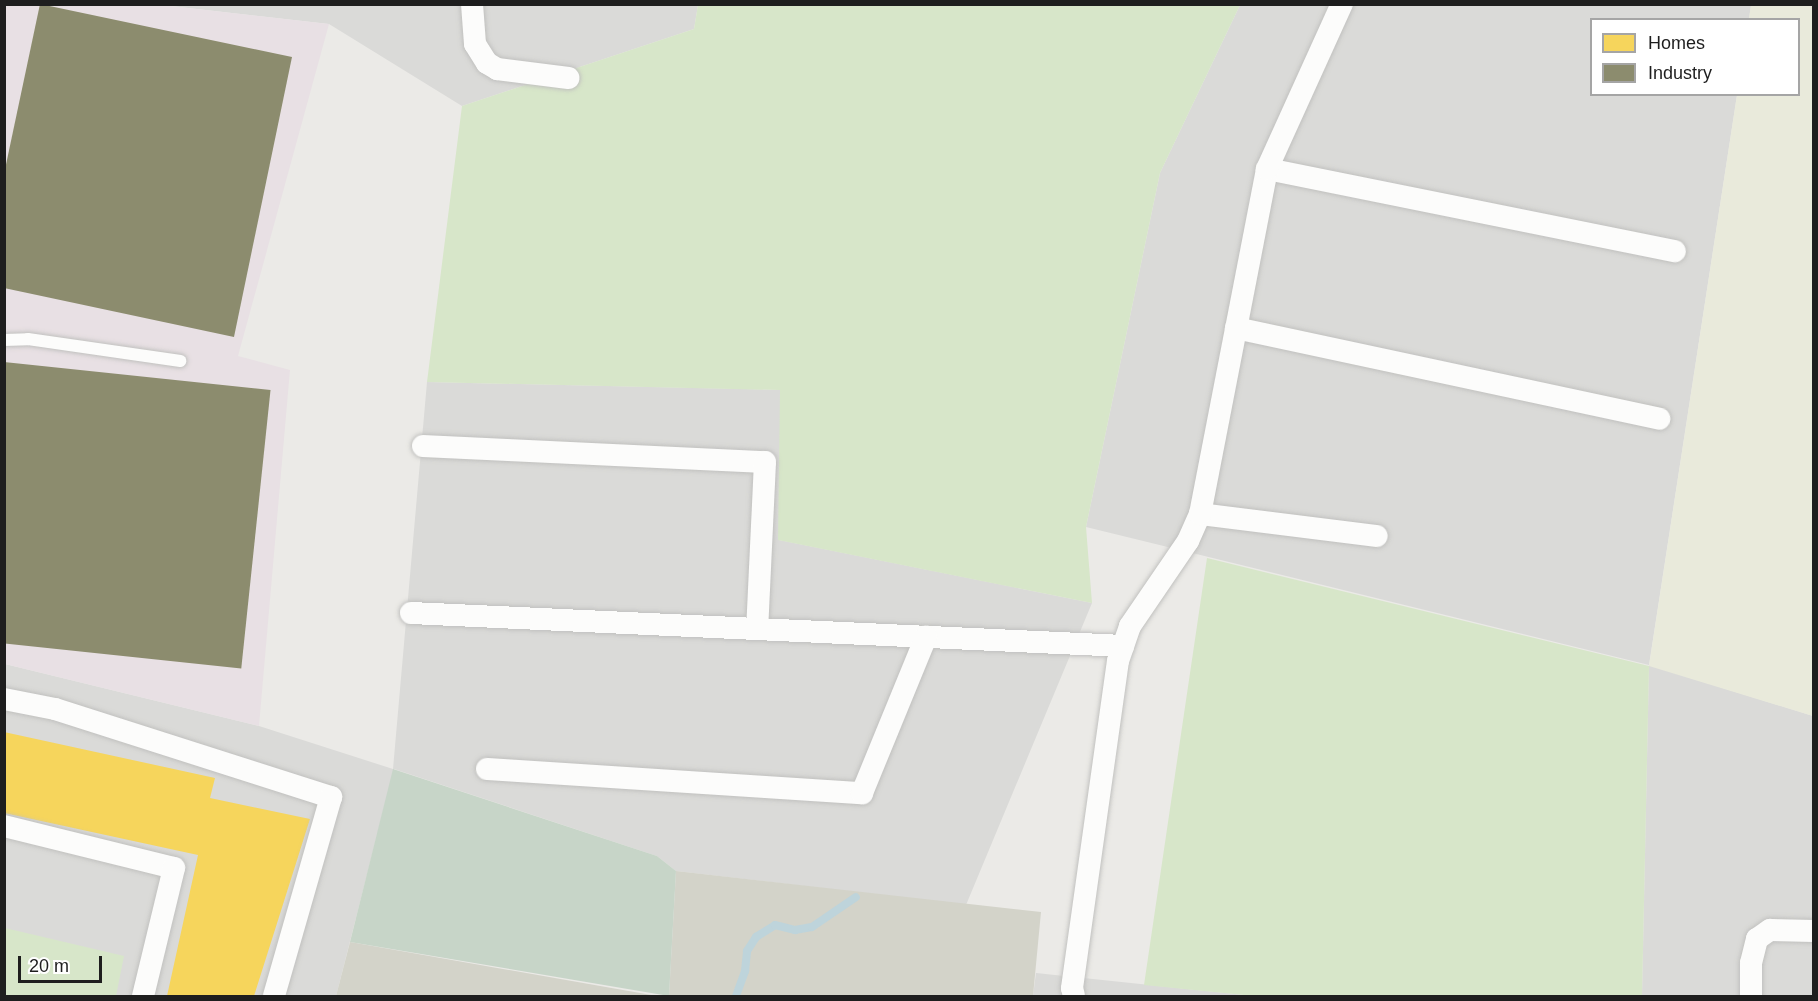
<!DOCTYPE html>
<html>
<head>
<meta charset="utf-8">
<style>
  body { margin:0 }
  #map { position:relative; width:1818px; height:1001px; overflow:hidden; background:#ebeae7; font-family:Arial,sans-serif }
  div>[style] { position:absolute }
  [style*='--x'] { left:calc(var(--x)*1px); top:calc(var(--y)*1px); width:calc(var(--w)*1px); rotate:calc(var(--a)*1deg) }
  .residential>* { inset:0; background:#dadad8 }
  .industrial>* { inset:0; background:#e8e0e4 }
  .construction>* { inset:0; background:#d3d3c9 }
  .farmland>* { inset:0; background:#e9eadb }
  .grass>* { inset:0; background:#d7e6c9 }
  .cemetery>* { inset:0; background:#c7d5c8 }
  .homes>* { inset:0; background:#f6d55c }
  .industry>* { inset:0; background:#8c8c6e; transform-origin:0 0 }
  .stream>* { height:8px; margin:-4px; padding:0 4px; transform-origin:4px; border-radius:4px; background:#bed4db }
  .roads { filter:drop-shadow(0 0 2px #c1c1bf) drop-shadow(0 0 2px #c1c1bf) }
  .lane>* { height:12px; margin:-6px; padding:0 6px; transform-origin:6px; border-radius:6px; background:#fcfcfb }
  .street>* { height:22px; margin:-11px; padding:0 11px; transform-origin:11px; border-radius:11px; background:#fcfcfb }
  span { translate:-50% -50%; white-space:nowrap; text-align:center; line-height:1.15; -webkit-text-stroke:6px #fff; paint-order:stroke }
  .frame { position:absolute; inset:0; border:6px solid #1e1e1e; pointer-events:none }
  .legend { position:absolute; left:1590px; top:18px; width:210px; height:78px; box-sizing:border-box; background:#fff; border:2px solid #a5a5a5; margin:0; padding:8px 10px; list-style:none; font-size:18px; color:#1e1e1e }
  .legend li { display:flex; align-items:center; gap:12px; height:30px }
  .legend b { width:30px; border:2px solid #a5a5a5 }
  .scale { position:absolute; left:18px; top:956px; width:84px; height:27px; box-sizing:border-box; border:3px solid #1e1e1e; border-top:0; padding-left:8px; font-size:18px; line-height:21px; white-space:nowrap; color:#1e1e1e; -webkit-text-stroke:4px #fff; paint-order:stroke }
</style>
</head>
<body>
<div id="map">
  <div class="residential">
    <i style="clip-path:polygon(162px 5px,698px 5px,694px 29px,462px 106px,329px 24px)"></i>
    <i style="clip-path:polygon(1240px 5px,1751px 5px,1749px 19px,1592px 20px,1592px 94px,1737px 95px,1649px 665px,1813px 716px,1813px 996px,1642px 996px,1649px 665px,1086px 527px,1160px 173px)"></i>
    <i style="clip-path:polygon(427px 382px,781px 390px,779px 540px,1092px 603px,966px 905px,676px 871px,657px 856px,394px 769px,336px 996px,5px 996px,5px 664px,259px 726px,393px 769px)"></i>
    <i style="clip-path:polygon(1036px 973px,1254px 996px,1033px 996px)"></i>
  </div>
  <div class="industrial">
    <i style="clip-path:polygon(5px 5px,162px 5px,329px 24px,238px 356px,290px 370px,259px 726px,5px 664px)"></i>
  </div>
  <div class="construction">
    <i style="clip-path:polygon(676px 871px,1041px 912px,1033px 996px,669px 996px)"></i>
    <i style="clip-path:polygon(350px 942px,657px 996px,336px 996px)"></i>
  </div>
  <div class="farmland">
    <i style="clip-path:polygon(1751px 5px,1813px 5px,1813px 716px,1649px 666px,1737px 95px,1798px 94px,1798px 20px,1749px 19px)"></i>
  </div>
  <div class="grass">
    <i style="clip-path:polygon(698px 5px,1240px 5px,1160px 173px,1086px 527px,1092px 603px,778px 540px,780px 390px,427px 382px,462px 106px,694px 29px)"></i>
    <i style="clip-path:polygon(1207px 558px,1649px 666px,1642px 996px,1254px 996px,1144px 985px)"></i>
    <i style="clip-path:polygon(5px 928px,124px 956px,116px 996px,5px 996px)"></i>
  </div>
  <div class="cemetery">
    <i style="clip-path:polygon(393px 769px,657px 856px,676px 871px,669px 996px,350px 942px)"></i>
  </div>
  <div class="homes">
    <i style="clip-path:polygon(4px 732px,215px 778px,210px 798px,310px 819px,254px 996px,167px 996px,198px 855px,4px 813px)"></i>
  </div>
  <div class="industry">
    <i style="clip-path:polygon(40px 4px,292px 57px,234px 337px,4px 288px,4px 174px)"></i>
    <i style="left:4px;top:362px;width:268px;height:280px;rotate:6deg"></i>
  </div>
  <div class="stream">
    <i style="--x:736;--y:996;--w:27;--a:-70"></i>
    <i style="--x:745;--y:971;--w:20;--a:-84"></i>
    <i style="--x:747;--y:951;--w:17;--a:-57"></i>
    <i style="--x:756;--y:937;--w:22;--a:-32"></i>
    <i style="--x:775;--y:925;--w:21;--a:14"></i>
    <i style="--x:795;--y:930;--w:17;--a:-10"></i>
    <i style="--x:812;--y:927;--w:53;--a:-34.3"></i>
  </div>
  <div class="roads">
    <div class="lane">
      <i style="--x:4;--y:340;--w:24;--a:-2"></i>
      <i style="--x:28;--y:339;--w:154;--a:8.2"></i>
    </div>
    <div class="street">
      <i style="--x:472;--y:4;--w:40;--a:85.7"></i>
      <i style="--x:475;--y:44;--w:22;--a:58"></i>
      <i style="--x:487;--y:63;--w:12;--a:31"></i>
      <i style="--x:497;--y:69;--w:72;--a:7.2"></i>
      <i style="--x:1267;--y:169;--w:416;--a:11.4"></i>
      <i style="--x:1236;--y:328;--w:433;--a:12.1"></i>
      <i style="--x:423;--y:446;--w:342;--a:2.7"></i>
      <i style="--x:765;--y:462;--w:167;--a:92.7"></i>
      <i style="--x:1200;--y:514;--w:178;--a:7.1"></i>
      <i style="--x:411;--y:613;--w:713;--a:2.65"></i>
      <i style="--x:4;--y:699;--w:52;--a:11.1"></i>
      <i style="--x:55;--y:709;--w:290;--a:17.7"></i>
      <i style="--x:331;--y:797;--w:207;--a:106"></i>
      <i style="--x:487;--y:769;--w:376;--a:3.7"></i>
      <i style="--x:862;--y:793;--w:169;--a:-67.7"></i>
      <i style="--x:4;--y:826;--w:175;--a:13.9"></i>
      <i style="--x:174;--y:868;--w:132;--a:103.6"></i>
      <i style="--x:1074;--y:996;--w:8;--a:-104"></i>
      <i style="--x:1072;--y:988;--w:330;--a:-82"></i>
      <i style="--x:1118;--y:661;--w:37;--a:-71"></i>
      <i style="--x:1130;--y:626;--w:103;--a:-55.7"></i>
      <i style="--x:1188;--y:541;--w:30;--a:-66"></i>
      <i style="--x:1200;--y:514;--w:351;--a:-79"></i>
      <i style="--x:1267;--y:169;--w:181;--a:-65.6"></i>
      <i style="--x:1751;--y:996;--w:33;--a:-90"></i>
      <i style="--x:1751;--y:963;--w:25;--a:-76"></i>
      <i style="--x:1757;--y:939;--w:16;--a:-35"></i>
      <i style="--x:1770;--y:930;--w:44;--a:1.3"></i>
    </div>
  </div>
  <div class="frame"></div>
  <ul class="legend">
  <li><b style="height:16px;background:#f6d55c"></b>Homes</li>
  <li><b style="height:16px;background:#8c8c6e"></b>Industry</li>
  </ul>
  <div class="scale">20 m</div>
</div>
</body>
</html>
